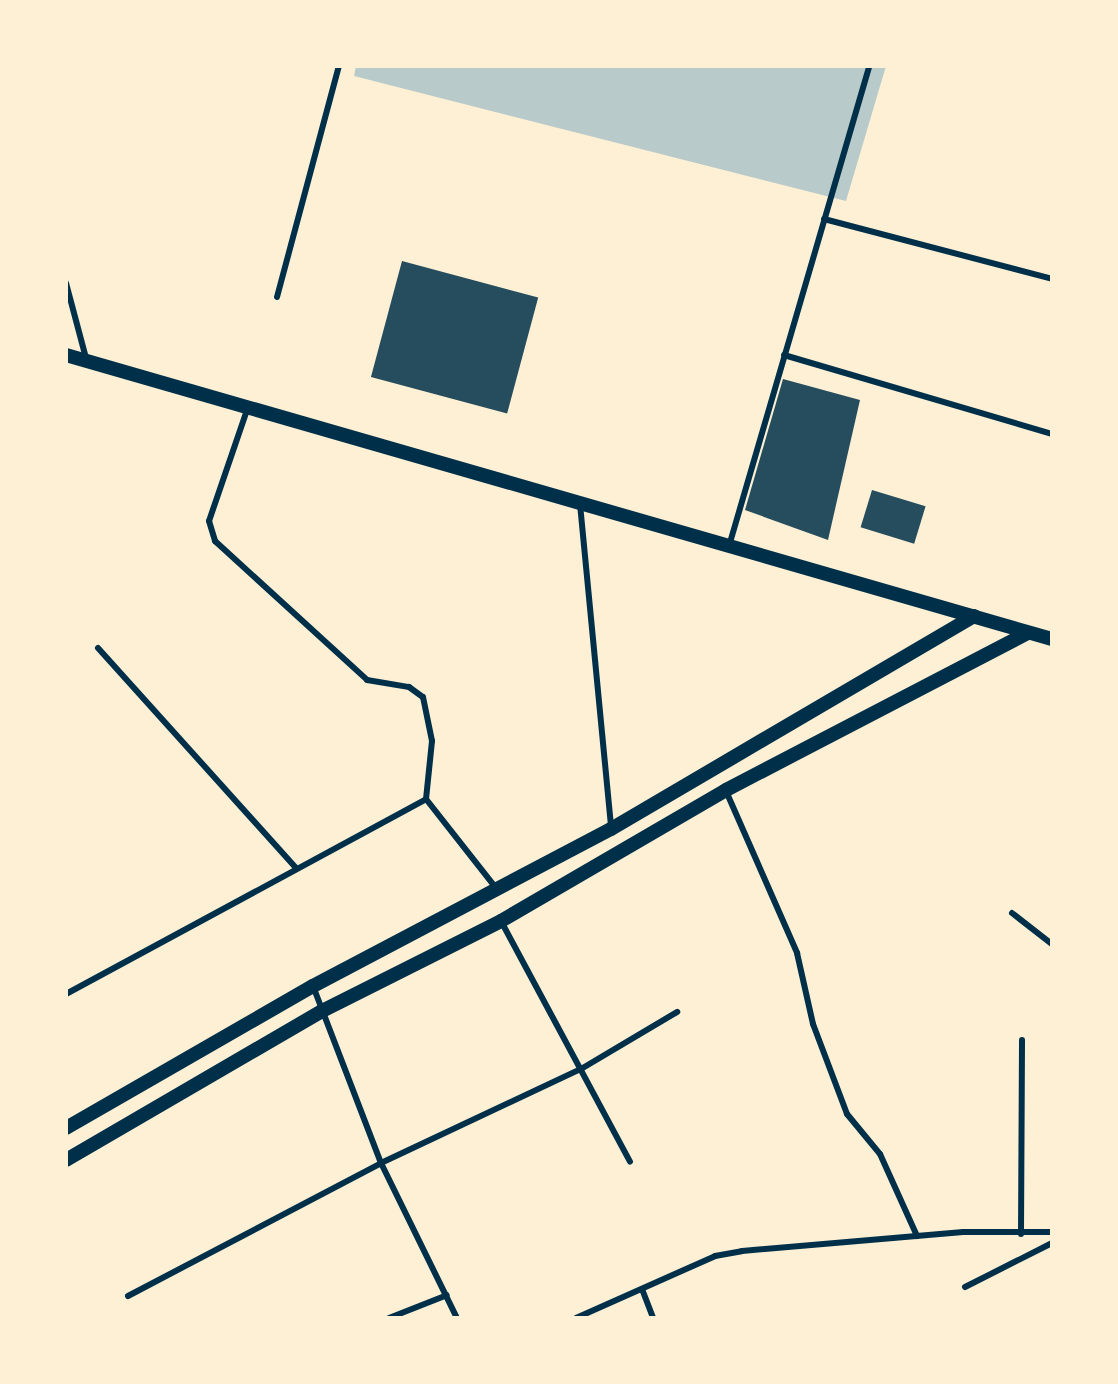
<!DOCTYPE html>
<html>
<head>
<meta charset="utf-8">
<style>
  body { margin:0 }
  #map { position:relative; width:1118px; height:1384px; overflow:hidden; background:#fdf0d5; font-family:Lato,sans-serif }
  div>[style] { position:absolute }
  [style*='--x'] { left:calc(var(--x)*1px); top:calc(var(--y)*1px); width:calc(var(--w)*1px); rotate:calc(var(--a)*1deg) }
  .green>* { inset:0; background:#b9caca }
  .building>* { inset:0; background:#264d5e; transform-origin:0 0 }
  .service>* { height:6px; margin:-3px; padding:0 3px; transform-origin:3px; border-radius:3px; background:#003049 }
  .tertiary>* { height:14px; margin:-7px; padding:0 7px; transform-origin:7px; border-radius:7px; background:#003049 }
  span { translate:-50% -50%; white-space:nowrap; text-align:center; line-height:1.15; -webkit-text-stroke:6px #fdf0d5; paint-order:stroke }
  .frame { position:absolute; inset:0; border:68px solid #fdf0d5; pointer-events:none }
</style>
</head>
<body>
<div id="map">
  <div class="green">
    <i style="clip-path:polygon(356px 66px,886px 66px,846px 201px,354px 76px)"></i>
  </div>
  <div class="building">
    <i style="left:402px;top:261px;width:141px;height:120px;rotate:15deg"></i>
    <i style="clip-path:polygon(783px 379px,860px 400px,828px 540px,745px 510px)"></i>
    <i style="left:872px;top:490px;width:56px;height:39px;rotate:17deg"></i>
  </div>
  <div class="service">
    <i style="--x:824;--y:219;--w:236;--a:14.7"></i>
    <i style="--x:66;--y:283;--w:78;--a:75.1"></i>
    <i style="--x:277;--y:297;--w:239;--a:-75"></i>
    <i style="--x:784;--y:355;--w:279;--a:16.4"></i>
    <i style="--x:247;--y:410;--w:117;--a:108.9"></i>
    <i style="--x:209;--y:521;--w:21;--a:73"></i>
    <i style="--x:215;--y:541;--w:206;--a:42.4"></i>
    <i style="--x:367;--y:680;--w:43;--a:9.5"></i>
    <i style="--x:409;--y:687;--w:17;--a:36"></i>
    <i style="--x:423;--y:697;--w:45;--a:78.4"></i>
    <i style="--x:432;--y:741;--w:58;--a:95.9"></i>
    <i style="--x:426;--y:799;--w:113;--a:51.8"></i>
    <i style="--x:580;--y:504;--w:324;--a:84.5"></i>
    <i style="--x:729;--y:546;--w:500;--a:-73.7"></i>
    <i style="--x:98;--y:648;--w:295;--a:48"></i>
    <i style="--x:726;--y:791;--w:177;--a:66.3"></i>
    <i style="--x:797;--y:953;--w:73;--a:77.3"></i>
    <i style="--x:813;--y:1024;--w:96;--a:69.3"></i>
    <i style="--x:847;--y:1114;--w:52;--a:50.5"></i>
    <i style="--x:880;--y:1154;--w:90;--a:65.7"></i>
    <i style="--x:1012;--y:913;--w:51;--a:37.8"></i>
    <i style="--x:501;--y:921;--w:273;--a:61.8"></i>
    <i style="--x:313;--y:986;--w:190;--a:69"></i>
    <i style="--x:381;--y:1163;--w:173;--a:63.9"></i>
    <i style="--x:66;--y:994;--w:409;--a:-28.4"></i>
    <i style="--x:1021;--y:1234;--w:194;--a:-89.7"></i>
    <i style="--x:965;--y:1287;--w:97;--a:-26.8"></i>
    <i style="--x:642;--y:1289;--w:31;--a:69"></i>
    <i style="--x:128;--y:1296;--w:286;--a:-27.7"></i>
    <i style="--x:381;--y:1163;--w:221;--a:-25.2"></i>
    <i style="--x:581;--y:1069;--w:112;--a:-30.7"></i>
    <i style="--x:389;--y:1318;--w:62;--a:-21.6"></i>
    <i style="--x:576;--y:1318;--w:152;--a:-24"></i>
    <i style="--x:715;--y:1256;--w:27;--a:-10"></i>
    <i style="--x:742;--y:1251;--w:222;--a:-4.9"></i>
    <i style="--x:963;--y:1232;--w:89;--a:0"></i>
  </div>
  <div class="tertiary">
    <i style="--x:66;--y:355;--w:1026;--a:16.07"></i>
    <i style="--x:66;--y:1128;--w:285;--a:-29.9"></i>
    <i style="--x:313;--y:986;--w:337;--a:-27.8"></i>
    <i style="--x:611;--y:829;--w:421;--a:-30.4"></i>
    <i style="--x:66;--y:1160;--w:296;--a:-30.2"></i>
    <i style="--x:322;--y:1011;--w:200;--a:-26.7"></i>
    <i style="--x:501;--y:921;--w:260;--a:-30.2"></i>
    <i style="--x:726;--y:790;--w:340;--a:-27.5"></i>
  </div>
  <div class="frame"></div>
</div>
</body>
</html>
